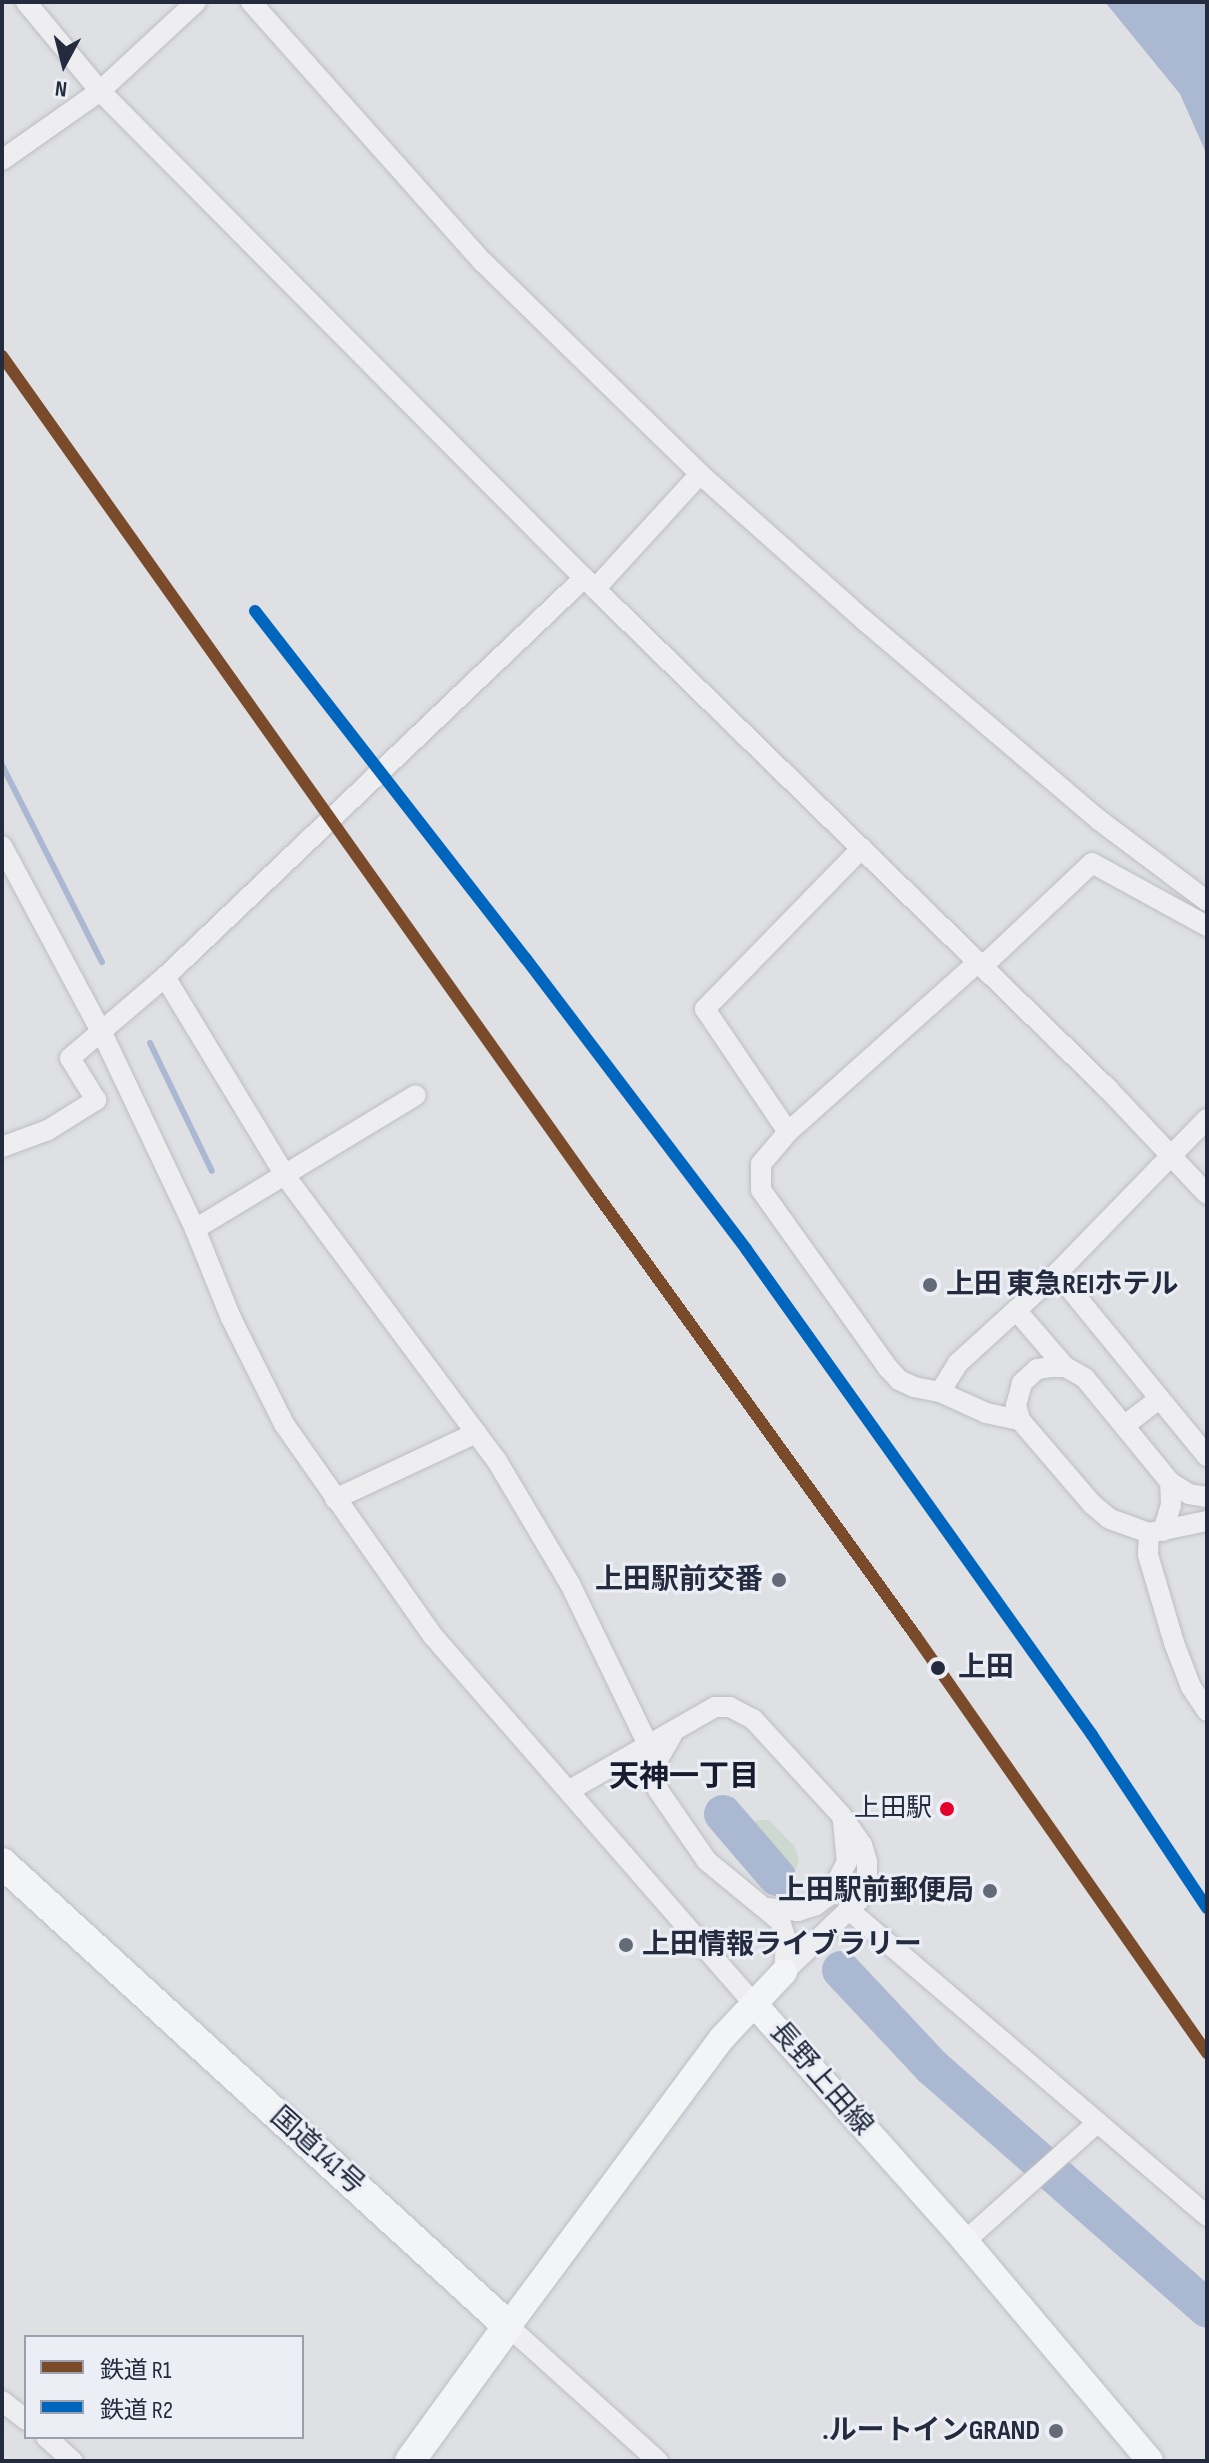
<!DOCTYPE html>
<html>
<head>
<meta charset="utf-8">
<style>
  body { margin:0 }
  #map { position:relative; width:1209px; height:2463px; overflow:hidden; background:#dfe0e4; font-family:"Sofia Sans Condensed","Noto Sans JP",sans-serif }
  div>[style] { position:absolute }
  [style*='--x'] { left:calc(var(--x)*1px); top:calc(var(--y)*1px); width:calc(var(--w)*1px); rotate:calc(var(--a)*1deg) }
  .green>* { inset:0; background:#cdd8ce }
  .water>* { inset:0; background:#aab8d2 }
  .stream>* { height:6px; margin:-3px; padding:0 3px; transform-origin:3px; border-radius:3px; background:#aab8d2 }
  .river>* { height:38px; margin:-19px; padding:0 19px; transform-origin:19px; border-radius:19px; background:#aab8d2 }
  .roads { filter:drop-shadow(0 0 2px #bcbdc2) drop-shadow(0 0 2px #bcbdc2) }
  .minor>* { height:20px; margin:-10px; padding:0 10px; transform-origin:10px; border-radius:10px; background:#eeeef1 }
  .major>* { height:26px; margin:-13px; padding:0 13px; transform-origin:13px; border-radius:13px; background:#f3f4f5 }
  .highway>* { height:30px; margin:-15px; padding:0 15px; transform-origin:15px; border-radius:15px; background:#f3f4f5 }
  .rail-1>* { height:12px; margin:-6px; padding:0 6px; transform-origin:6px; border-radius:6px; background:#7a4b2a }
  .rail-2>* { height:12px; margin:-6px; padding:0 6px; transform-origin:6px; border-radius:6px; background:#0065bd }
  .dots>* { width:22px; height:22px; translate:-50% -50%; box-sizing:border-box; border:4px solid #ebeef5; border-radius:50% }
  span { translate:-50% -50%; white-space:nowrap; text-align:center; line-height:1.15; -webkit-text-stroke:6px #ebeef5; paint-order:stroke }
  .bus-label { font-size:26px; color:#242b3f }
  .right { translate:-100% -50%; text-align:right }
  .poi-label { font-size:28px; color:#242b3f; font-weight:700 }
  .left { translate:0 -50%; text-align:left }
  .stop-label { font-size:28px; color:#242b3f; font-weight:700 }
  .street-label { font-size:28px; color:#242b3f }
  .neighbourhood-label { font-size:30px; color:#171c2f; font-weight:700 }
  .frame { position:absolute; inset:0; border:4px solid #242b3f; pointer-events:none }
  .legend { position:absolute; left:24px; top:2335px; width:280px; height:104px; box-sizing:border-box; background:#ebeef5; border:2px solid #9ba0ac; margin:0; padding:10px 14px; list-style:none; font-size:24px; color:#242b3f }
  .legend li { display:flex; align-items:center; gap:16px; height:40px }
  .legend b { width:40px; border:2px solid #9ba0ac }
  .north { position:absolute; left:24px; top:24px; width:80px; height:80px; -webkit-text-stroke:6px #ebeef5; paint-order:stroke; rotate:187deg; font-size:22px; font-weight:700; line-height:32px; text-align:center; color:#242b3f }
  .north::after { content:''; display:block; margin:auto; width:28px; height:36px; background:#242b3f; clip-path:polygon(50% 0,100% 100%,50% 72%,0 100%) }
</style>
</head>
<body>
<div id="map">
  <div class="green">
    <i style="clip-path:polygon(759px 1820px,769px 1820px,794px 1846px,799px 1859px,796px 1869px,782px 1877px,763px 1878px,732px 1852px,728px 1835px,741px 1825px)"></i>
  </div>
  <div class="water">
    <i style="clip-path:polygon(1105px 2px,1207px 2px,1207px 155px,1180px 94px)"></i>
  </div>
  <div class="stream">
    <i style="--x:2;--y:765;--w:221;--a:63.1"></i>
    <i style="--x:150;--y:1043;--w:142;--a:64.2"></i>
  </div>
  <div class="river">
    <i style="--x:723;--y:1814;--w:83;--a:49.4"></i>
    <i style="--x:841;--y:1970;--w:133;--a:46.8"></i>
    <i style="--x:932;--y:2067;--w:366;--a:41.3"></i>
  </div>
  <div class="roads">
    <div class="minor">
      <i style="--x:26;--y:2;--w:116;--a:50.3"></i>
      <i style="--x:100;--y:91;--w:687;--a:45.18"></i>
      <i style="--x:584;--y:578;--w:733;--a:44.28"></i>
      <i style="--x:1109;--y:1090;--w:143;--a:46.7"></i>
      <i style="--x:251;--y:2;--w:348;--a:48.3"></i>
      <i style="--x:483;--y:262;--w:303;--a:44.3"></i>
      <i style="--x:700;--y:474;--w:220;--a:41.7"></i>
      <i style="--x:864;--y:620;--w:309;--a:40.4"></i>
      <i style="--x:1099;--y:820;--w:135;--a:36.9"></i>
      <i style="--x:2;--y:160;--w:120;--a:-35.1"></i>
      <i style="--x:100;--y:91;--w:131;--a:-42.8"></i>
      <i style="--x:595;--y:589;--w:156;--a:-47.6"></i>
      <i style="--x:2;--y:846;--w:212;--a:61.9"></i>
      <i style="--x:102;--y:1033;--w:217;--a:64.6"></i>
      <i style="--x:195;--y:1229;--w:96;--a:68"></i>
      <i style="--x:231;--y:1318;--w:119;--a:63.4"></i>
      <i style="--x:284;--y:1424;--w:259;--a:54.9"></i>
      <i style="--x:433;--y:1636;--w:490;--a:48.9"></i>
      <i style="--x:862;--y:848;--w:225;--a:134.3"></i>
      <i style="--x:705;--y:1009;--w:148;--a:56"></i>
      <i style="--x:788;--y:1132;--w:42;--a:130.2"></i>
      <i style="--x:761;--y:1164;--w:26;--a:90"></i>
      <i style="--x:761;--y:1190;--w:219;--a:54.5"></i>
      <i style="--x:888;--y:1368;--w:16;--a:47"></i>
      <i style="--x:899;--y:1380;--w:17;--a:25"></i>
      <i style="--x:914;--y:1387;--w:26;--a:11"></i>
      <i style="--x:940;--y:1392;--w:51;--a:24.5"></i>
      <i style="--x:986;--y:1413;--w:35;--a:12"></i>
      <i style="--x:983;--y:966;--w:150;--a:-43.4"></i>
      <i style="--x:1092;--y:863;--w:131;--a:28.7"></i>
      <i style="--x:165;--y:977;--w:234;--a:58.8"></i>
      <i style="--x:286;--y:1177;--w:354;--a:53.4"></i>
      <i style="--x:497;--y:1461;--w:143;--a:59.3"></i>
      <i style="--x:570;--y:1584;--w:181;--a:64.1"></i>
      <i style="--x:788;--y:1132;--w:256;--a:-41.8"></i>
      <i style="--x:2;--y:1147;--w:49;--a:-20.3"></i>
      <i style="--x:48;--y:1130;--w:57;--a:-32"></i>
      <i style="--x:96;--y:1100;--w:49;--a:-121.8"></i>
      <i style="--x:70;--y:1058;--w:125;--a:-40.5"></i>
      <i style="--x:165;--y:977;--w:579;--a:-43.6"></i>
      <i style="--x:195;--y:1229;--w:258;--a:-31.2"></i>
      <i style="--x:1057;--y:1273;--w:237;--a:50.7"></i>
      <i style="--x:1016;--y:1310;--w:75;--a:49.3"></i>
      <i style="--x:940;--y:1392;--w:34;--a:-58"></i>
      <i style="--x:958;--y:1363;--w:134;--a:-42.3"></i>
      <i style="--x:1057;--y:1273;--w:215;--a:-45.8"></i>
      <i style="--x:1125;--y:1425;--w:43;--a:-37.4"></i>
      <i style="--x:1207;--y:1497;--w:18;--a:-171"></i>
      <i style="--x:1189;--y:1494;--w:22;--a:-148"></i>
      <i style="--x:1170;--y:1482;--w:134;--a:-129.3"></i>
      <i style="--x:1085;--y:1378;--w:23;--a:-151"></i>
      <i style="--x:1065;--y:1367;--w:15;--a:180"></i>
      <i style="--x:1050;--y:1367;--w:13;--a:171"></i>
      <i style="--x:1037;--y:1369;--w:21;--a:137"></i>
      <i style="--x:1022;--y:1383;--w:23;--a:105"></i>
      <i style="--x:1016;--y:1405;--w:16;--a:75"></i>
      <i style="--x:1020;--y:1420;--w:111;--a:49.4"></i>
      <i style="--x:1092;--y:1504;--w:23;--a:40"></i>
      <i style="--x:1110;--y:1519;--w:41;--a:19.7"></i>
      <i style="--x:1149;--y:1533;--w:59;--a:-11.7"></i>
      <i style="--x:335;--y:1499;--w:156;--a:-25.1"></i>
      <i style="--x:1163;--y:1531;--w:27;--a:-73"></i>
      <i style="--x:1171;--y:1505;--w:23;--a:-92"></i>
      <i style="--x:1149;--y:1533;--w:22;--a:93"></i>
      <i style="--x:1148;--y:1555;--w:92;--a:73.5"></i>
      <i style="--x:1174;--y:1643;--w:47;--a:68.9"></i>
      <i style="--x:1191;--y:1687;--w:29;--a:56"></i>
      <i style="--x:672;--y:1735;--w:34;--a:120"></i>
      <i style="--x:655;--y:1765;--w:25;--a:83"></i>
      <i style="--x:658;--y:1790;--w:86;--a:55.4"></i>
      <i style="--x:707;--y:1861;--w:94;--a:39.4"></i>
      <i style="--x:780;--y:1921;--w:19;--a:72"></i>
      <i style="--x:786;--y:1939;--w:33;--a:93"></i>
      <i style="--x:570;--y:1790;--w:167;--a:-29.8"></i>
      <i style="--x:715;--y:1707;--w:15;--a:0"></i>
      <i style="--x:730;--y:1707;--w:26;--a:28"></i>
      <i style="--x:753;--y:1719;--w:130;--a:47.5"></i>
      <i style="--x:841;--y:1815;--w:37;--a:55"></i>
      <i style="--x:862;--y:1845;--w:17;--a:73"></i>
      <i style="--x:867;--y:1861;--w:23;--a:90"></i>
      <i style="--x:867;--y:1884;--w:18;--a:117"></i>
      <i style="--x:859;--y:1900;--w:104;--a:136.2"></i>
      <i style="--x:768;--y:1908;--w:30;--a:6"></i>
      <i style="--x:798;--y:1911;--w:19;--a:-18"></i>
      <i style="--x:816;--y:1905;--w:17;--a:-36"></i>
      <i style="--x:830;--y:1895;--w:37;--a:-63"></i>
      <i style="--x:847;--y:1862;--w:40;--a:-95.7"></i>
      <i style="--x:849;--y:1910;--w:471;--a:40.5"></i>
      <i style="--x:965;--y:2241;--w:178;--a:-41.8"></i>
      <i style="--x:508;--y:2326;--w:202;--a:42"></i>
      <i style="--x:2;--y:2401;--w:31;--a:38"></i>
      <i style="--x:46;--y:2437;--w:36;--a:42"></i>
    </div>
    <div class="major">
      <i style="--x:755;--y:2005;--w:316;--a:48.3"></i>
      <i style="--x:965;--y:2241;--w:287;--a:49.9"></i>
      <i style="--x:508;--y:2326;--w:360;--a:-53.4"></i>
      <i style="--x:723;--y:2037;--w:89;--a:-46.8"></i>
    </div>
    <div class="highway">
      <i style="--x:2;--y:1863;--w:686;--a:42.46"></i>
      <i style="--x:508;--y:2326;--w:167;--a:126"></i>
    </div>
  </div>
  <div class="rail-1">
    <i style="--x:2;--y:356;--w:1026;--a:54.64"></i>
    <i style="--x:596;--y:1193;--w:545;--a:54.18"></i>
    <i style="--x:915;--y:1635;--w:510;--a:55.06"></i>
  </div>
  <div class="rail-2">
    <i style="--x:255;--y:611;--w:441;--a:52.1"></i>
    <i style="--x:526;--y:959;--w:364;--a:52.8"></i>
    <i style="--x:746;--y:1249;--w:597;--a:54.55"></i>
    <i style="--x:1092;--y:1735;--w:208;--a:56.4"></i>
  </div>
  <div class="dots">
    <i style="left:930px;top:1285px;background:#656a79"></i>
    <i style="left:779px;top:1580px;background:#656a79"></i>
    <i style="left:938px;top:1668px;background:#242b3f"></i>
    <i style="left:947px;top:1809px;background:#e4002b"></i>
    <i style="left:990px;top:1891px;background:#656a79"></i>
    <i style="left:626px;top:1945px;background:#656a79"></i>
    <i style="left:1056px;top:2431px;background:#656a79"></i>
  </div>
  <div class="bus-label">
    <span class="right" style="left:932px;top:1809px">上田駅</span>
  </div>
  <div class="poi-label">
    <span class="left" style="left:946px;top:1285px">上田 東急REIホテル</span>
    <span class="right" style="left:763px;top:1580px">上田駅前交番</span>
    <span class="right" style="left:974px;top:1891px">上田駅前郵便局</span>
    <span class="left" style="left:642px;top:1945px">上田情報ライブラリー</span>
    <span class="right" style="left:1040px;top:2431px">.ルートインGRAND</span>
  </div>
  <div class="stop-label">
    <span class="left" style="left:958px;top:1668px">上田</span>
  </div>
  <div class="street-label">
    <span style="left:821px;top:2079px;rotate:49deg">長野上田線</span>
    <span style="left:317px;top:2151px;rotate:42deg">国道141号</span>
  </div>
  <div class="neighbourhood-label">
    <span style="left:684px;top:1777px">天神一丁目</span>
  </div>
  <div class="frame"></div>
  <ul class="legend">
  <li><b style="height:10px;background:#7a4b2a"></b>鉄道 R1</li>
  <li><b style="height:10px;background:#0065bd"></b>鉄道 R2</li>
  </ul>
  <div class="north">N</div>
</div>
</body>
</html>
